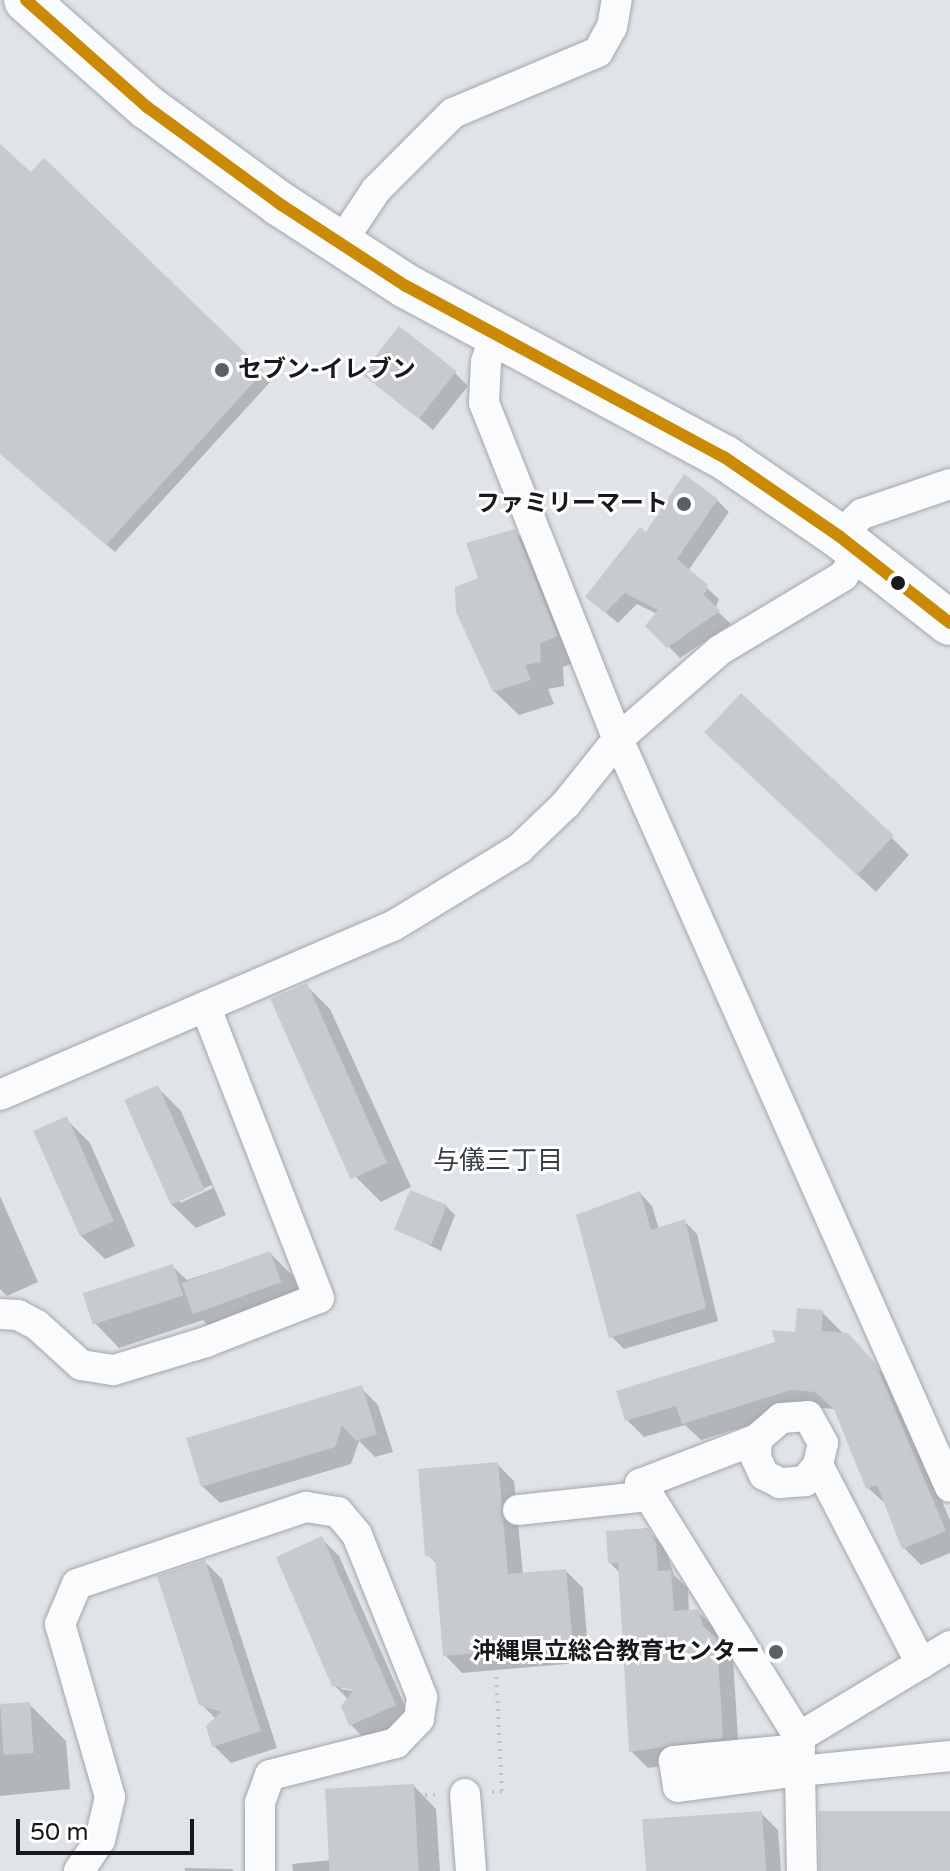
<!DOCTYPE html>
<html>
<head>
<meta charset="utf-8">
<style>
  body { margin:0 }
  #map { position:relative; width:950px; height:1871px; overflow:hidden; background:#e0e4e8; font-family:"Varela Round","Noto Sans JP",sans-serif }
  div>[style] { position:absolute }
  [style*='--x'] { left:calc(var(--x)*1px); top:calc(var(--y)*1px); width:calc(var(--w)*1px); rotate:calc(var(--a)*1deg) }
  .shadow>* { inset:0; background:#0003 }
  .building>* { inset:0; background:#c7cace; transform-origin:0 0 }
  .path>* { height:4px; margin-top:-2px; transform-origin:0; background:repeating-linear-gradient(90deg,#c2c3c5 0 2px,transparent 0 8px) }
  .roads { filter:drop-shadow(0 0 2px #a4a6a9) drop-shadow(0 0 2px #a4a6a9) }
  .minor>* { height:30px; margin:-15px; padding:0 15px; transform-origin:15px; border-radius:15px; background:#fafbfc }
  .highway>* { height:44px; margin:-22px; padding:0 22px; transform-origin:22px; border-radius:22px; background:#fafbfc }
  .bus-1>* { height:12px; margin:-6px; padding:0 6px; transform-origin:6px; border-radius:6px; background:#ca8a06 }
  .dots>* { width:22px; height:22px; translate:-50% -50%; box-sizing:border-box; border:4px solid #fff; border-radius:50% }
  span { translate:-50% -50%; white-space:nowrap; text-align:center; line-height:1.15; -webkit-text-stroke:6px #fff; paint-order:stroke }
  .poi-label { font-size:24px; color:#17191c; font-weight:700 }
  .left { translate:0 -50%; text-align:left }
  .right { translate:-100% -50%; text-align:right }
  .neighbourhood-label { font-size:26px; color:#3a3f45 }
  .scale { position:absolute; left:16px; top:1819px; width:178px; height:36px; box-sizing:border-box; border:4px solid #17191c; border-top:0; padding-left:10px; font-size:24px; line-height:28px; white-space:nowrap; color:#17191c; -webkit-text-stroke:6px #fff; paint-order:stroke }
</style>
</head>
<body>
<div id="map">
  <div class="shadow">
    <i style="clip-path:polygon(0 146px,31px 175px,44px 161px,271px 381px,115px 552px,0 453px)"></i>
    <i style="clip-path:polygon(365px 373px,455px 373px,468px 386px,433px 430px)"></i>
    <i style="clip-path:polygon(717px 500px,729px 512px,688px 571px,719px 599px,715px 609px,731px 624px,680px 658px,648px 626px,657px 614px,637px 604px,618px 623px,587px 597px,647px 535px)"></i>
    <i style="clip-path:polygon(514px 531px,538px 555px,580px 660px,563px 667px,564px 686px,548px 689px,554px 704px,519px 715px,494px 691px,481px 579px)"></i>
    <i style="clip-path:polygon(724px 749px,892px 838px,909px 855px,876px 892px)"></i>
    <i style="clip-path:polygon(306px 985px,330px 1009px,411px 1187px,381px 1202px,357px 1178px)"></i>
    <i style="clip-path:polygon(evenodd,157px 1087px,181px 1111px,226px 1215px,196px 1228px,171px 1204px,157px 1087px,212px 1185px,213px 1188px,180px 1203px,180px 1198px,212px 1185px)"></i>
    <i style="clip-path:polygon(66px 1119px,90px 1143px,135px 1246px,105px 1259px,80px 1235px)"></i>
    <i style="clip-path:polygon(640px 1193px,652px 1206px,659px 1230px,684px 1221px,697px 1234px,718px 1321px,624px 1349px,611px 1336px)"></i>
    <i style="clip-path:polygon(0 1196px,38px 1282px,7px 1296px,0 1289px)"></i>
    <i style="clip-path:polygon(446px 1206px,455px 1215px,441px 1251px,397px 1229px)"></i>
    <i style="clip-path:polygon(270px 1253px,294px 1277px,304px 1306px,217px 1334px,203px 1320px,119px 1348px,95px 1323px,172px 1266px,187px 1280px)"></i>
    <i style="clip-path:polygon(822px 1312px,892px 1383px,950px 1520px,950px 1553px,921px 1565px,904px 1548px,887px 1505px,868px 1488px,835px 1409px,809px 1407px,701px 1440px,685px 1425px,644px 1437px,627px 1420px,797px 1334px)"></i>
    <i style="clip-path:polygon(361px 1388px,378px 1405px,393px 1452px,375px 1457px,359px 1441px,351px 1464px,220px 1503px,202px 1486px)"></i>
    <i style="clip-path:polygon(497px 1464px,514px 1481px,523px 1575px,566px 1571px,583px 1588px,589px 1662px,462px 1673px,445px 1655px,438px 1565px,427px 1554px)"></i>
    <i style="clip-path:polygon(647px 1530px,665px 1548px,674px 1575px,688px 1589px,689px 1612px,697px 1611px,715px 1628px,719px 1644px,733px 1658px,739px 1755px,648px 1768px,631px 1751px,620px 1573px,610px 1563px)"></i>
    <i style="clip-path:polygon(evenodd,322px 1539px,339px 1556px,412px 1722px,368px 1742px,351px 1725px,349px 1700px,333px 1684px,322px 1539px,341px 1685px,364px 1693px,341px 1689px,341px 1685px)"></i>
    <i style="clip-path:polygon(205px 1562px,222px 1579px,277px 1748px,231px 1763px,214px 1746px,216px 1719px,201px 1704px)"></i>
    <i style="clip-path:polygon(29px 1704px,66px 1741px,70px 1789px,0 1796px,0 1707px)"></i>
    <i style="clip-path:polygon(414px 1786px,436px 1809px,440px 1871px,293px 1871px,292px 1864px,331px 1860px)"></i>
    <i style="clip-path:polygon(761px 1813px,778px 1830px,781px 1871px,647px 1871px)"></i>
    <i style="clip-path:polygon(185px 1868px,232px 1869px,234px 1871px,185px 1871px)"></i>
  </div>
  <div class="building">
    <i style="clip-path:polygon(0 144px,31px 172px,44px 158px,264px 371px,106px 545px,0 454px)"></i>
    <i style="left:399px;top:326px;width:73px;height:61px;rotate:38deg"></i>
    <i style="clip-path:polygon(684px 474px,718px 499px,677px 559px,708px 585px,704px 595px,720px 611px,667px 648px,645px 626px,658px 610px,625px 593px,605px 613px,585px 597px,640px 527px,646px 532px)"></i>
    <i style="clip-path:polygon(515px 529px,558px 636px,540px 643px,541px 662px,525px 665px,531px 680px,493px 692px,456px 612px,455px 587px,478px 578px,466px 543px)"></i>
    <i style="left:741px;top:693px;width:209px;height:54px;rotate:43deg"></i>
    <i style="left:307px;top:983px;width:197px;height:40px;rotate:66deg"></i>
    <i style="left:158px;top:1085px;width:115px;height:37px;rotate:66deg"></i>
    <i style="left:67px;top:1116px;width:115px;height:37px;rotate:66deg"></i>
    <i style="left:410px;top:1190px;width:40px;height:43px;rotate:22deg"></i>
    <i style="clip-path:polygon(640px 1191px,651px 1230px,685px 1219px,706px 1308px,609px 1338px,576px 1215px)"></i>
    <i style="left:270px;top:1251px;width:33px;height:94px;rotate:70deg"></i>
    <i style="left:173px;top:1264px;width:33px;height:95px;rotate:72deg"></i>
    <i style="clip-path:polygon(797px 1308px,823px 1310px,822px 1331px,848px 1333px,876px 1364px,946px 1531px,902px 1549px,877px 1485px,866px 1489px,834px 1409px,815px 1392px,791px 1390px,682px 1424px,676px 1406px,625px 1421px,616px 1391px,775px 1342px,772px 1330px,795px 1332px)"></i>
    <i style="clip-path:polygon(362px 1385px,377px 1434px,356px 1441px,342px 1425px,335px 1447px,201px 1487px,186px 1438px)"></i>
    <i style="clip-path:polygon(498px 1462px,508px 1574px,566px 1569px,573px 1645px,443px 1656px,435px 1560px,425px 1555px,418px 1469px)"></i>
    <i style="clip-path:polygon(648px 1528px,656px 1542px,658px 1571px,671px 1570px,674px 1611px,698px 1609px,703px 1626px,717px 1639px,723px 1738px,629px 1752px,618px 1563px,608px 1563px,606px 1531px)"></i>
    <i style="clip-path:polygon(322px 1536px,396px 1705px,349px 1726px,341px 1706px,354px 1690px,332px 1686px,276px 1557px)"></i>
    <i style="clip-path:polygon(205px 1560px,261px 1731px,212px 1747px,206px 1726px,221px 1712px,199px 1705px,157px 1576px)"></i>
    <i style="left:30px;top:1702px;width:51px;height:30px;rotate:86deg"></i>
    <i style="left:414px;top:1784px;width:87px;height:89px;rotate:87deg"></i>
    <i style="left:762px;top:1811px;width:60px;height:120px;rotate:86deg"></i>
    <i style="left:950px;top:1811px;width:60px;height:131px;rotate:90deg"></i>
  </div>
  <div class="path">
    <i style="--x:492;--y:1792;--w:10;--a:-6"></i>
    <i style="--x:502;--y:1791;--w:120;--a:-92.9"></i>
    <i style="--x:425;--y:1795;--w:14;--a:0"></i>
  </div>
  <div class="roads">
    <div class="minor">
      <i style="--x:340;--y:244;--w:65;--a:-56.3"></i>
      <i style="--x:376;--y:190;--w:109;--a:-45"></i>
      <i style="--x:453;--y:113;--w:157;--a:-22.8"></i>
      <i style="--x:598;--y:52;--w:29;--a:-61"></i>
      <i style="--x:612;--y:27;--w:27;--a:-80"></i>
      <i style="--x:495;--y:333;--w:30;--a:107"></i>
      <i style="--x:486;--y:362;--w:41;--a:92.8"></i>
      <i style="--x:484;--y:403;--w:362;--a:68.3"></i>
      <i style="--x:618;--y:739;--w:818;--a:66.07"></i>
      <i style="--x:839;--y:536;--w:32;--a:-44"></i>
      <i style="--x:862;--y:514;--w:93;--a:-18.8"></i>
      <i style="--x:0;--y:1095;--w:428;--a:-23.3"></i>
      <i style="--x:393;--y:926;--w:148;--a:-31.4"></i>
      <i style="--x:519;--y:849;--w:65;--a:-43.8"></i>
      <i style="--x:566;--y:804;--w:83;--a:-51.3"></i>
      <i style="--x:618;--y:739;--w:135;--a:-41.1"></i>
      <i style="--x:720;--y:650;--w:144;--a:-31"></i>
      <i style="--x:843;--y:576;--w:29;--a:-54"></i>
      <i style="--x:0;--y:1314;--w:18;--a:3"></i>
      <i style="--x:18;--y:1315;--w:21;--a:28"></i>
      <i style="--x:37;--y:1325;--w:59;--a:42.3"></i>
      <i style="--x:81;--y:1365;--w:33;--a:9"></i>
      <i style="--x:114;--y:1370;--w:96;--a:-16.9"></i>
      <i style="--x:206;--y:1342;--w:121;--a:-21.3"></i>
      <i style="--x:319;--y:1298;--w:311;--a:-111.3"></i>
      <i style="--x:818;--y:1465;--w:224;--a:62.6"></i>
      <i style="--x:649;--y:1496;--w:15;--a:-127"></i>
      <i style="--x:640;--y:1484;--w:125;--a:-21"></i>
      <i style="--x:757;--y:1439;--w:32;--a:-41"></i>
      <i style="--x:781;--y:1418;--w:27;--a:-4"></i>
      <i style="--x:808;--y:1416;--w:31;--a:61"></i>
      <i style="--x:823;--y:1443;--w:23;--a:103"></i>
      <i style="--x:818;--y:1465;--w:21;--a:129"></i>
      <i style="--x:805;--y:1481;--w:25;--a:175"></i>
      <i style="--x:780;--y:1483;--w:18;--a:-153"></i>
      <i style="--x:764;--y:1475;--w:19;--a:-115"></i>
      <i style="--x:756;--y:1458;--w:19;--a:-87"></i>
      <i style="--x:518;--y:1510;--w:132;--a:-6.1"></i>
      <i style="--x:649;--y:1496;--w:284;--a:58.1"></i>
      <i style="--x:950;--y:1646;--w:176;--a:148.9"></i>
      <i style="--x:799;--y:1737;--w:34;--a:88"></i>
      <i style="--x:800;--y:1771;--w:151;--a:-5.7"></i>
      <i style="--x:800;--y:1749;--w:127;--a:174.6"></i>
      <i style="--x:674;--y:1761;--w:26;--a:81"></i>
      <i style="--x:678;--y:1787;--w:123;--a:-7.5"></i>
      <i style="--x:800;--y:1771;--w:100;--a:88.9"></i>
      <i style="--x:465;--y:1794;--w:77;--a:85.5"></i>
      <i style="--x:79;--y:1871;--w:37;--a:-56"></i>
      <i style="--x:100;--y:1840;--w:44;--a:-76.9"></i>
      <i style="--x:110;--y:1797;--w:180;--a:-106.1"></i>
      <i style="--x:60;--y:1624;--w:43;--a:-67"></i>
      <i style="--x:77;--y:1584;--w:242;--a:-18.6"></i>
      <i style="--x:306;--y:1507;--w:32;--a:9"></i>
      <i style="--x:338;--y:1512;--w:30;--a:50"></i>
      <i style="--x:357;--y:1535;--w:175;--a:68.1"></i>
      <i style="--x:422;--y:1697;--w:22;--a:98"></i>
      <i style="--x:419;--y:1719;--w:33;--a:134"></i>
      <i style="--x:396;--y:1743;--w:130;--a:165.7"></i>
      <i style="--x:270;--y:1775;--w:30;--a:110"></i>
      <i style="--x:260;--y:1803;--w:68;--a:90"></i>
    </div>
    <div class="highway">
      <i style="--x:26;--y:0;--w:162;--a:41.5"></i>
      <i style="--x:147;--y:107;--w:165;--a:36.1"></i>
      <i style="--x:280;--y:204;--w:150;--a:33.1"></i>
      <i style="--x:406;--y:286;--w:361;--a:28.3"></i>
      <i style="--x:724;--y:457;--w:140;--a:34.5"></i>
      <i style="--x:839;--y:536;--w:141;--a:38.1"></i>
    </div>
  </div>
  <div class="bus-1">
    <i style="--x:26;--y:0;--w:162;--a:41.5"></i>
    <i style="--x:147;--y:107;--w:165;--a:36.1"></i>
    <i style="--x:280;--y:204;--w:150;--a:33.1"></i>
    <i style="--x:406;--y:286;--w:361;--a:28.3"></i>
    <i style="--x:724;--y:457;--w:140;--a:34.5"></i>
    <i style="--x:839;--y:536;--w:141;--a:38.1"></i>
  </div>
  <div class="dots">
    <i style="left:222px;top:370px;background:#5d6063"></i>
    <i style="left:684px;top:504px;background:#5d6063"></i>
    <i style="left:898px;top:583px;background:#17191c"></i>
    <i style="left:776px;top:1652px;background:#5d6063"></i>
  </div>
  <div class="poi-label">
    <span class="left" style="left:238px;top:370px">セブン-イレブン</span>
    <span class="right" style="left:668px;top:504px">ファミリーマート</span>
    <span class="right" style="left:760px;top:1652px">沖縄県立総合教育センター</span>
  </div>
  <div class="neighbourhood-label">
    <span style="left:498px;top:1161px">与儀三丁目</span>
  </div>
  <div class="scale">50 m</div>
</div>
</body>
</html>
